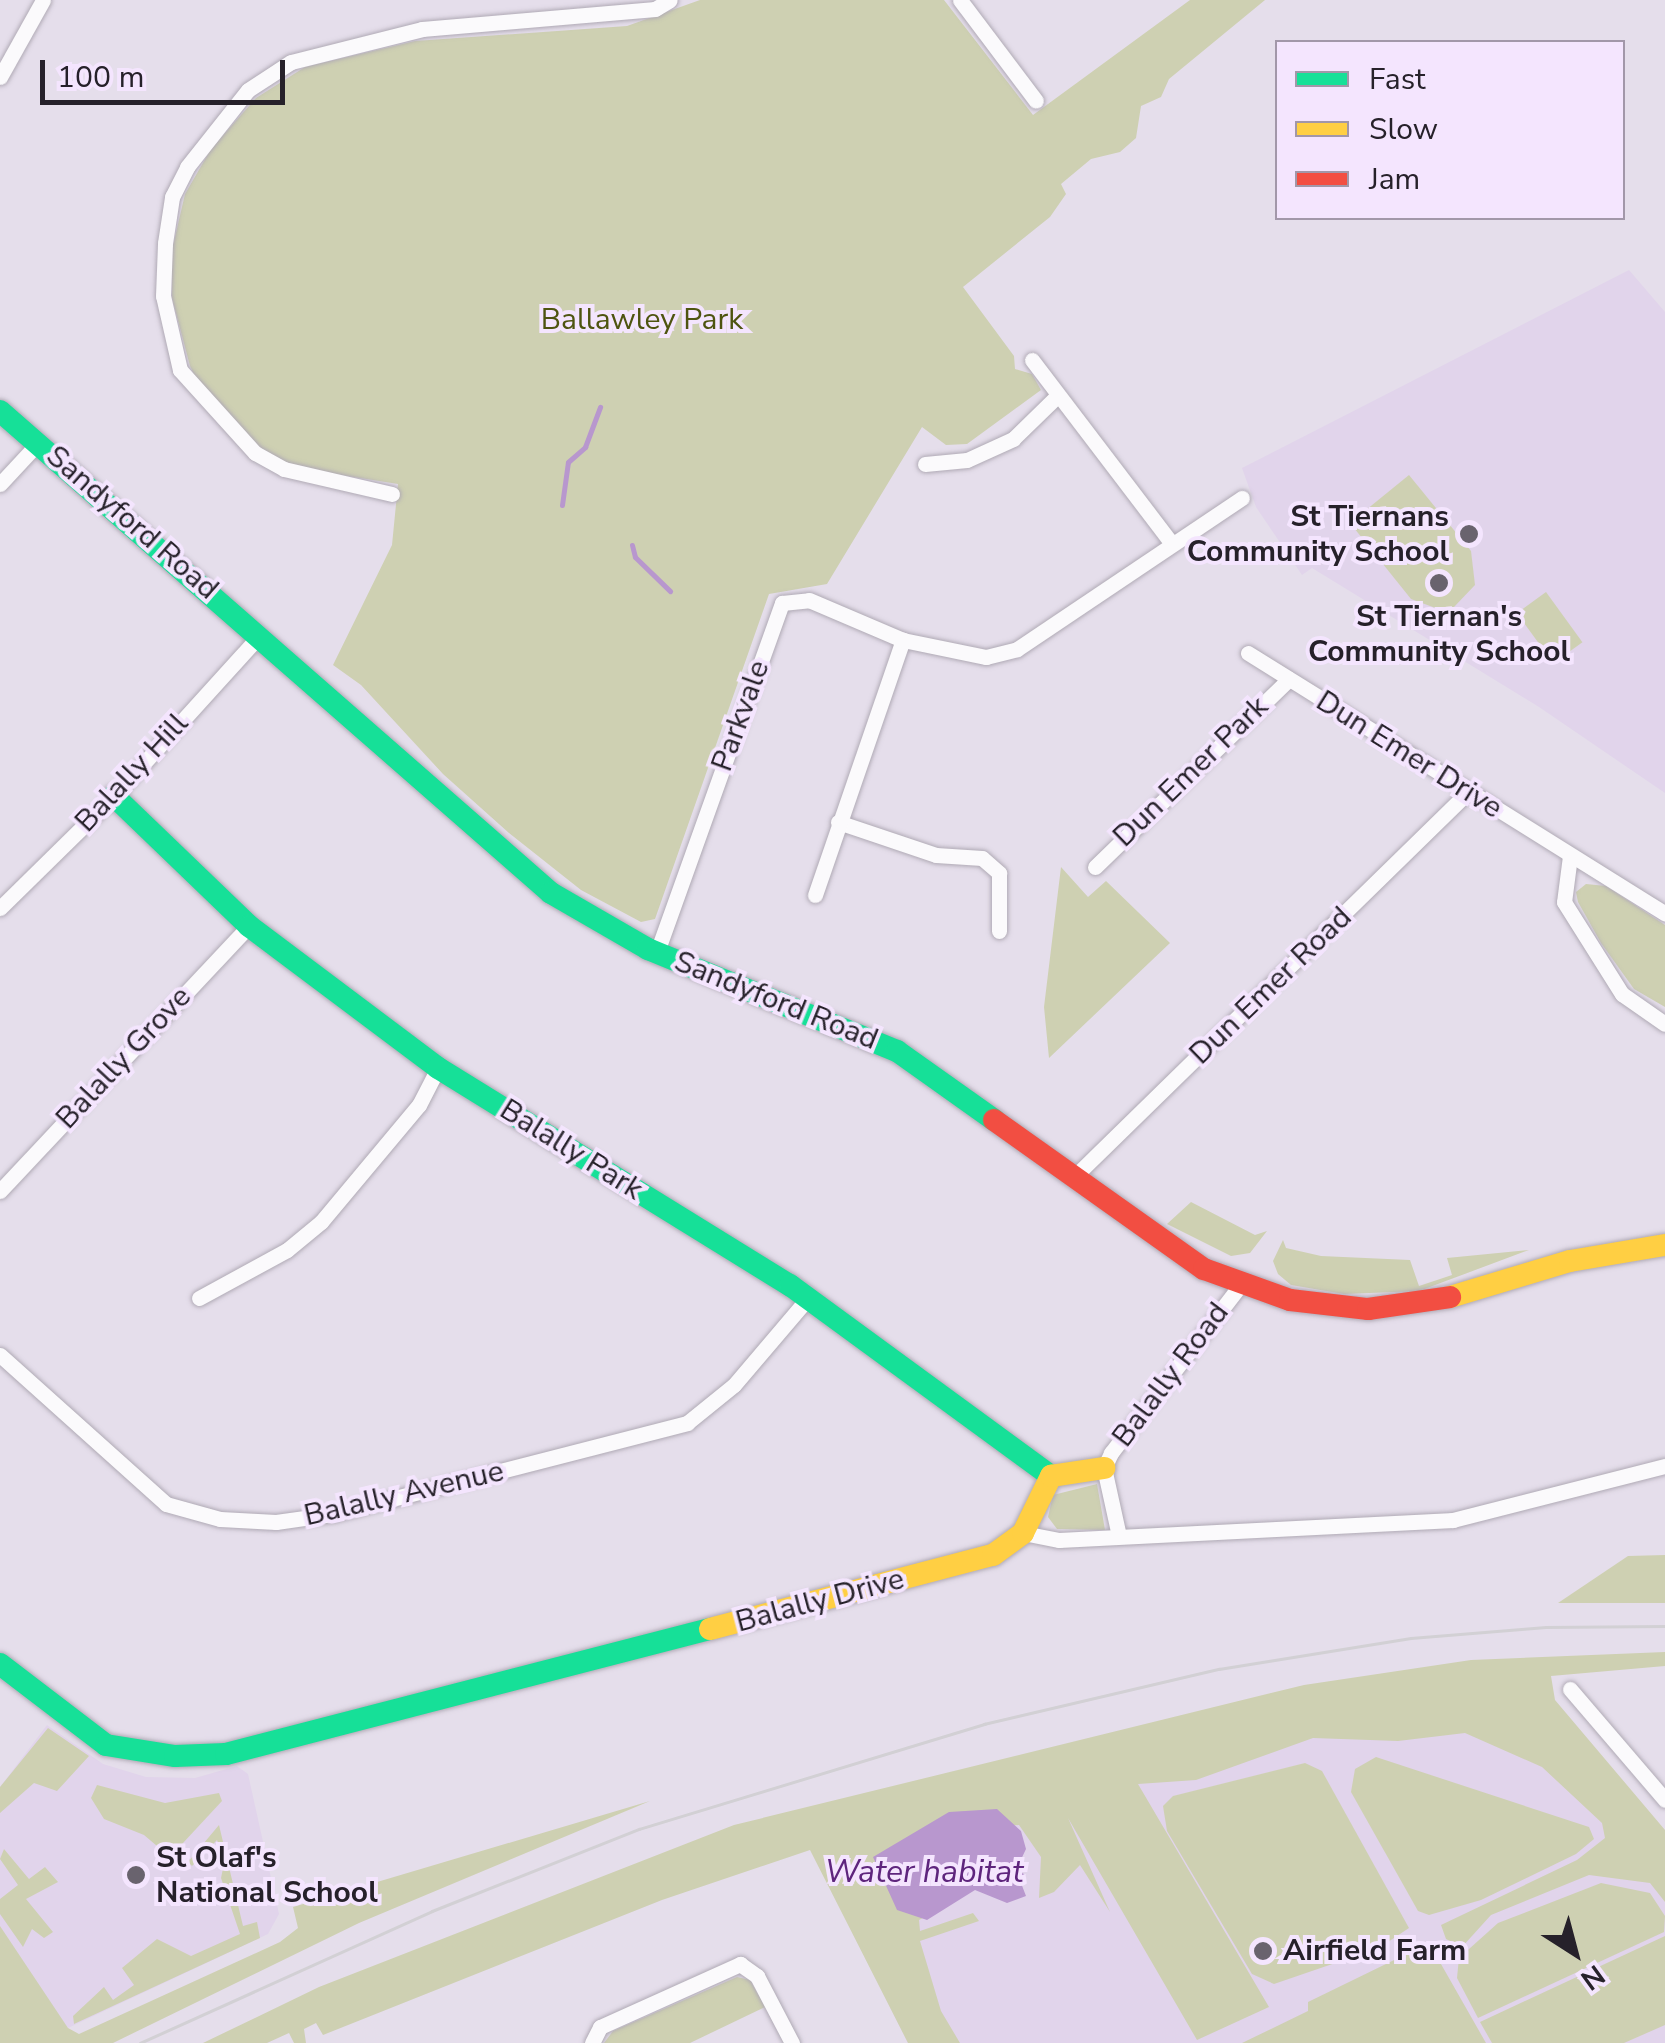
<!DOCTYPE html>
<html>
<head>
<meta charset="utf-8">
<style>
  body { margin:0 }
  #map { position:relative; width:1665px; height:2043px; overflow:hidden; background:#e5deeb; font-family:"Nunito Sans",sans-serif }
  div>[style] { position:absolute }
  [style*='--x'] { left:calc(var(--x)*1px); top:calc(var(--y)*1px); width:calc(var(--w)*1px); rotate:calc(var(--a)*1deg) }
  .built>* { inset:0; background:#e1d4eb }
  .green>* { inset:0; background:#ced0b2; transform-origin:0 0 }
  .water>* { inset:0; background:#b897ce }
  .stream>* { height:5px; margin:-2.5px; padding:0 2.5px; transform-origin:2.5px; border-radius:2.5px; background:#b897ce }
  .roads { filter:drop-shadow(0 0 2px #b0aab5) drop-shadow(0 0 2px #b0aab5) }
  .street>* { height:15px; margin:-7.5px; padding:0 7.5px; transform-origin:7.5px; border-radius:7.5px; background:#fbfafc }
  .fast>* { height:22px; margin:-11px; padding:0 11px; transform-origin:11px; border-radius:11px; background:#16e098 }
  .slow>* { height:22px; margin:-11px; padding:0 11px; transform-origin:11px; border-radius:11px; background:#ffcf43 }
  .jam>* { height:22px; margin:-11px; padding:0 11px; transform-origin:11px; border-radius:11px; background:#f24e42 }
  .tram>* { height:2.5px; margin:-1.25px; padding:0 1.25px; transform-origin:1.25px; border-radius:1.25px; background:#d2d0d4 }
  .dots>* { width:28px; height:28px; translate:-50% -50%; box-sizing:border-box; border:5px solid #f4e5fe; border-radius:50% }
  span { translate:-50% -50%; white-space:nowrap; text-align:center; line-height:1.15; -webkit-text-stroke:8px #f4e5fe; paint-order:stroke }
  .park-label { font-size:30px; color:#4e5410 }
  .poi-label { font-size:30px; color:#26212a; font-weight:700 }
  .right { translate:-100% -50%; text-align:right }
  .left { translate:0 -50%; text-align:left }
  .street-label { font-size:30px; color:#26212a }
  .water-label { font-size:32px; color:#5e257d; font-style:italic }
  .legend { position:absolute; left:1275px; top:40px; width:350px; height:180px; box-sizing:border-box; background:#f4e5fe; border:2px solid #a297a9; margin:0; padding:12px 18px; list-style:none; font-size:30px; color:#26212a }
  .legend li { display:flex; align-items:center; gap:20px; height:50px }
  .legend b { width:50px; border:2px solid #a297a9 }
  .north { position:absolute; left:1525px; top:1903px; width:100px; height:100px; -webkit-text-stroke:8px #f4e5fe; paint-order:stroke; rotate:144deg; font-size:28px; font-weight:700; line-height:40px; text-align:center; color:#26212a }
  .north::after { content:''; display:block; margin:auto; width:35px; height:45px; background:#26212a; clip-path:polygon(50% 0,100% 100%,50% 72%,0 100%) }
  .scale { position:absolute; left:40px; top:60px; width:245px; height:45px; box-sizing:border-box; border:5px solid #26212a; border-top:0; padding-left:12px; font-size:30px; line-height:35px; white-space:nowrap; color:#26212a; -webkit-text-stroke:8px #f4e5fe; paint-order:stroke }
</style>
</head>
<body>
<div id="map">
  <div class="built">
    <i style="clip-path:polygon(1629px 270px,1665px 312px,1665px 793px,1539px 707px,1312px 568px,1302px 575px,1256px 507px,1242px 468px)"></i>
    <i style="clip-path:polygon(1517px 1679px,1665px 1859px,1665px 2043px,908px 2043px,811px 1850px)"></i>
    <i style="clip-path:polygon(47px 1725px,103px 1764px,146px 1777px,195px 1778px,237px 1766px,248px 1774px,279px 1914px,268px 1934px,68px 2028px,0 1934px,0 1787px)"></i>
  </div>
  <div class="green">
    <i style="clip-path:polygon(700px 0,944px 0,1033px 115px,1190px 0,1265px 0,1169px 79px,1161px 97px,1141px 106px,1136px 138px,1120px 152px,1091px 159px,1061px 184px,1066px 194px,1050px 217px,963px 287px,1014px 356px,1015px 369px,1032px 374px,1041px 390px,967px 444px,946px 445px,922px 427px,827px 584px,769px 594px,655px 919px,641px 922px,581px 890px,509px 833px,443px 774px,361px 685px,333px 665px,392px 545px,398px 484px,303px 469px,271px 456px,241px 432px,202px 391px,190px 366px,172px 298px,172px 250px,185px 194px,211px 149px,256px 98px,305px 67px,415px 41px,627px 26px)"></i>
    <i style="clip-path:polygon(1409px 475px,1471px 551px,1475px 585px,1454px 607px,1441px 610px,1411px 599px,1350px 523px)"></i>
    <i style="left:1546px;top:592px;width:62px;height:36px;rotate:54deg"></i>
    <i style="clip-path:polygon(1061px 867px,1088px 897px,1106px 881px,1170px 943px,1049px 1058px,1044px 1007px)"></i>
    <i style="clip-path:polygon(1586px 884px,1606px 886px,1665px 925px,1665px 1007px,1634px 989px,1601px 943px,1578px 902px,1576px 892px)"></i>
    <i style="clip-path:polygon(1191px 1202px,1255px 1235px,1267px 1231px,1250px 1253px,1231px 1256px,1167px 1224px)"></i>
    <i style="clip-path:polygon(1283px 1240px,1286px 1248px,1321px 1256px,1410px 1260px,1419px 1286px,1452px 1275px,1447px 1258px,1529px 1250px,1419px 1291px,1344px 1294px,1291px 1285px,1278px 1274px,1273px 1261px)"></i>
    <i style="clip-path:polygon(1097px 1484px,1105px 1530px,1057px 1529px,1048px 1517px,1053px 1495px)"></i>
    <i style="clip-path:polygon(1665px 1555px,1665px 1603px,1558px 1603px,1628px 1556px)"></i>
    <i style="clip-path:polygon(1665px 1652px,1665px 1666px,1551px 1676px,1555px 1700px,1665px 1830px,1665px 1902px,1650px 1883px,1589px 1875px,1491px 1915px,1462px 1947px,1446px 1939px,1441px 1925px,1577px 1860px,1605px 1838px,1602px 1823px,1542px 1767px,1465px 1733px,1398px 1741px,1313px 1738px,1196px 1780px,1138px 1784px,1269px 2007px,1197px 2040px,1068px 1818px,1110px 1912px,1080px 1865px,1054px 1892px,1039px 1898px,1041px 1857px,1019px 1825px,967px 1829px,934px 1912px,919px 1920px,920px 1931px,973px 1913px,979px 1921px,920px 1941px,941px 2011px,960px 2043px,908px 2043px,810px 1850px,662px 1900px,323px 2035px,316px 2023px,304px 2029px,306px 2043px,294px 2043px,289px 2033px,267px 2043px,203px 2043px,319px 1987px,734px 1825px,1304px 1685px,1471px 1660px)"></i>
    <i style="clip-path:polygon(48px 1728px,89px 1756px,57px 1791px,34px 1783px,0 1813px,0 1787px)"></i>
    <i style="clip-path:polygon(1376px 1757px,1589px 1827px,1594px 1839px,1576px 1854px,1481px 1900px,1429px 1915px,1418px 1911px,1351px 1792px,1355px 1769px)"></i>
    <i style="clip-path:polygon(1305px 1763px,1322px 1771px,1409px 1928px,1379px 1948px,1274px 1984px,1252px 1974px,1167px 1831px,1163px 1806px,1173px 1796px)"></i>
    <i style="clip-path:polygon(97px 1785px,165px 1803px,219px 1793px,222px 1801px,170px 1857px,144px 1835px,104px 1819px,91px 1798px)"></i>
    <i style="clip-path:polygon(650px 1801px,359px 1923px,113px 2043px,0 2043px,0 1926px,68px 2028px,79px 2034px,280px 1942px,298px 1928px,293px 1907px)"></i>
    <i style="clip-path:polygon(219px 1825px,243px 1926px,257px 1922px,260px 1938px,74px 2024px,73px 2016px,104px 1987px,113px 2000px,134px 1985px,122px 1968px,157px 1939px,191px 1956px,240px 1934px,221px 1878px,225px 1859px,217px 1840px,192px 1866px,188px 1862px)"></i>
    <i style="clip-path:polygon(4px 1849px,29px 1879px,45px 1867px,58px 1882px,26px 1899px,53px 1932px,44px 1938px,32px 1929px,23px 1947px,0 1914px,0 1899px,18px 1885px,0 1859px)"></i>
    <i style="clip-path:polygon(1601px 1883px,1650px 1893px,1665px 1916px,1664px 1932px,1478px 2018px,1457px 1978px,1459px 1958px,1498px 1923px)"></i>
    <i style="clip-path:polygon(1665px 1936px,1665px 2025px,1624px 2043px,1492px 2043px,1480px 2022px)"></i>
    <i style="clip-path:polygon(1429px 1943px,1486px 2043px,1242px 2043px,1308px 2011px,1308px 2002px)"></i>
    <i style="clip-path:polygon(737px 1977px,750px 1980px,765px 2007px,690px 2043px,604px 2043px,613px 2031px)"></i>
  </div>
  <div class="water">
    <i style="clip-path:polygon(997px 1809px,1021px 1831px,1026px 1849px,1017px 1868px,1026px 1876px,1021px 1883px,1026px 1896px,1007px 1903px,975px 1890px,927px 1920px,897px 1910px,873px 1857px,949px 1812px)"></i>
  </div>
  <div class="stream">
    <i style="--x:562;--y:505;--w:43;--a:-82.1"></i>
    <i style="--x:568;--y:462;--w:23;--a:-41"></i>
    <i style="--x:585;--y:447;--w:43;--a:-69.4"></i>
    <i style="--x:632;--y:545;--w:12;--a:76"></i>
    <i style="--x:635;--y:557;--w:49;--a:44.2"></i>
  </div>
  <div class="roads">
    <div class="street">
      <i style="--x:960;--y:0;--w:126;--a:53"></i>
      <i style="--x:0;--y:77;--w:88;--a:-60.8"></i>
      <i style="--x:1032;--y:360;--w:231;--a:52.7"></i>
      <i style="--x:925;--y:464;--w:42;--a:-5.4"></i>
      <i style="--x:967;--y:460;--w:51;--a:-24.5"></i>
      <i style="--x:1013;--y:439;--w:60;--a:-44.3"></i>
      <i style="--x:0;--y:484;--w:57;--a:-47.1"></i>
      <i style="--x:392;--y:494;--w:111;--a:-167"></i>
      <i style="--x:284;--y:469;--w:33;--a:-151"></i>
      <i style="--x:255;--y:453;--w:112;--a:-132.1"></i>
      <i style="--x:180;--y:370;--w:76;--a:-102.9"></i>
      <i style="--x:163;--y:296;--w:53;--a:-87.8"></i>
      <i style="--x:165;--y:243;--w:47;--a:-81.3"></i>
      <i style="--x:172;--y:197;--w:34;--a:-63"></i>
      <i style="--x:187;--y:167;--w:98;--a:-51.6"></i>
      <i style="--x:248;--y:90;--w:51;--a:-33.1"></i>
      <i style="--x:291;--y:62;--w:135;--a:-14.1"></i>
      <i style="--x:422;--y:29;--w:234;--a:-4.9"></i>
      <i style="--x:655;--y:9;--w:17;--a:-31"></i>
      <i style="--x:1248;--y:653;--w:492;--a:32"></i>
      <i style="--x:838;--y:822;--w:103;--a:18.6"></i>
      <i style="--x:936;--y:855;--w:46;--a:3.7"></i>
      <i style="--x:982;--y:858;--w:23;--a:41"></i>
      <i style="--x:999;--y:873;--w:58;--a:90"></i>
      <i style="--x:1570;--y:856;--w:46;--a:97.4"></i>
      <i style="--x:1564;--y:902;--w:109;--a:57.8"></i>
      <i style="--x:1622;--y:994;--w:52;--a:34.9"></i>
      <i style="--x:1095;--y:867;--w:270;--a:-44.1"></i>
      <i style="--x:815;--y:895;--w:270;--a:-71"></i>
      <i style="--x:0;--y:908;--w:160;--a:-44.5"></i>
      <i style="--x:114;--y:796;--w:217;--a:-47.8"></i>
      <i style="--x:657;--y:952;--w:371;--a:-70.3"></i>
      <i style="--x:782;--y:603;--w:27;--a:-6"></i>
      <i style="--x:809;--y:600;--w:102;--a:23.1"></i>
      <i style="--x:903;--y:640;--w:85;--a:11.6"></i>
      <i style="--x:986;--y:657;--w:32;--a:-14"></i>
      <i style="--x:1017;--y:649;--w:271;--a:-33.9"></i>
      <i style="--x:1073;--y:1178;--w:551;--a:-44.34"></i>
      <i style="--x:0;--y:1191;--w:364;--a:-46.8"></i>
      <i style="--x:199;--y:1298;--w:100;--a:-28.6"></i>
      <i style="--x:287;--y:1250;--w:44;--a:-39.5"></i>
      <i style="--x:321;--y:1222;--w:153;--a:-50.1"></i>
      <i style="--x:419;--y:1105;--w:42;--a:-62.8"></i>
      <i style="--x:0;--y:1355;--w:223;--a:41.9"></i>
      <i style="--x:166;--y:1504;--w:56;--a:15.5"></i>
      <i style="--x:220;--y:1519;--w:56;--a:3.1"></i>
      <i style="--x:276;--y:1522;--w:58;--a:-8"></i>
      <i style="--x:333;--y:1514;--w:366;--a:-14.4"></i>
      <i style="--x:687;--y:1423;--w:60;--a:-39"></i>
      <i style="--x:734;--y:1385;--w:114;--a:-49.6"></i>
      <i style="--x:1023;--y:1533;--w:37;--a:11"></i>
      <i style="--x:1059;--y:1540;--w:395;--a:-2.9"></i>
      <i style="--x:1453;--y:1520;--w:219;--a:-14.3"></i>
      <i style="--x:1119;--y:1536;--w:70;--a:-102.4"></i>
      <i style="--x:1104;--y:1468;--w:17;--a:-65"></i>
      <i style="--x:1111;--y:1453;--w:213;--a:-52.4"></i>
      <i style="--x:1570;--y:1689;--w:146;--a:49.4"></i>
      <i style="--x:592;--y:2043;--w:18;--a:-63"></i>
      <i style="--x:600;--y:2027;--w:154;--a:-24.2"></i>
      <i style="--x:740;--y:1964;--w:21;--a:35"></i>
      <i style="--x:757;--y:1976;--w:76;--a:62.4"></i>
    </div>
    <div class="fast">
      <i style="--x:0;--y:411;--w:732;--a:41.18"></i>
      <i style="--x:551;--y:893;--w:112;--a:30"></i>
      <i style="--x:648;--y:949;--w:269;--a:22.3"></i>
      <i style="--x:897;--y:1051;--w:119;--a:35.4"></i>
      <i style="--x:114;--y:796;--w:187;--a:43.9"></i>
      <i style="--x:249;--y:926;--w:236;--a:36.9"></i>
      <i style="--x:438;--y:1068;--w:414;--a:31.7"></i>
      <i style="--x:790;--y:1285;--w:323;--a:36.2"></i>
      <i style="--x:0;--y:1664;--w:133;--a:37.4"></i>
      <i style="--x:106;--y:1745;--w:70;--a:9.1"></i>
      <i style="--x:175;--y:1756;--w:51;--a:-2.2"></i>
      <i style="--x:226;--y:1754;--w:500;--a:-14.5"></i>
    </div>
    <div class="slow">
      <i style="--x:1450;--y:1297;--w:125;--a:-16.7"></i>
      <i style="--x:1570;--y:1261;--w:96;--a:-9.6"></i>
      <i style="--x:710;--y:1629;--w:293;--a:-14.7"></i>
      <i style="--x:993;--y:1555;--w:37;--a:-36"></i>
      <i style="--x:1023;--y:1533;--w:64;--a:-63.8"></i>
      <i style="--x:1051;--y:1476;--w:54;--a:-8.6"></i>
    </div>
    <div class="jam">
      <i style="--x:994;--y:1120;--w:257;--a:35.4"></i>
      <i style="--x:1204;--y:1269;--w:91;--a:19.8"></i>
      <i style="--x:1290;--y:1300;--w:79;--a:6.6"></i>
      <i style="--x:1368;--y:1309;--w:83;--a:-8.3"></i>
    </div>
  </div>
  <div class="tram">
    <i style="--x:140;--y:2043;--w:320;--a:-24.3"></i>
    <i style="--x:432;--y:1911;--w:223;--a:-21.6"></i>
    <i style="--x:639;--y:1829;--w:361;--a:-16.9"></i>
    <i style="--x:984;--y:1724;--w:241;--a:-13.2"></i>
    <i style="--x:1219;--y:1669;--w:194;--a:-9.2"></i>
    <i style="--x:1411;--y:1638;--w:135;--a:-4.7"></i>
    <i style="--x:1546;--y:1627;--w:119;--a:-0.5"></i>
  </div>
  <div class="dots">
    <i style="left:1469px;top:534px;background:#69636e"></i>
    <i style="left:1439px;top:583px;background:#69636e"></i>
    <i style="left:136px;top:1875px;background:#69636e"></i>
    <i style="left:1263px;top:1951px;background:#69636e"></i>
  </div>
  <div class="park-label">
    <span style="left:642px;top:320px">Ballawley Park</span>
  </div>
  <div class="poi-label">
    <span class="right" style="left:1449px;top:534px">St Tiernans<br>Community School</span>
    <span style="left:1439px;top:634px">St Tiernan's<br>Community School</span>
    <span class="left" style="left:156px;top:1875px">St Olaf's<br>National School</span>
    <span class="left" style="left:1283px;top:1951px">Airfield Farm</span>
  </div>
  <div class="street-label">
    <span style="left:132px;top:523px;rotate:41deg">Sandyford Road</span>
    <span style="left:741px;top:716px;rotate:-70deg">Parkvale</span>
    <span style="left:1409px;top:755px;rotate:32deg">Dun Emer Drive</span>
    <span style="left:1191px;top:772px;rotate:-44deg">Dun Emer Park</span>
    <span style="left:132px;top:773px;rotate:-47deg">Balally Hill</span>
    <span style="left:1271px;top:986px;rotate:-44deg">Dun Emer Road</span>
    <span style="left:776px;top:1001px;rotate:22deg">Sandyford Road</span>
    <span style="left:124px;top:1058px;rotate:-47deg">Balally Grove</span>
    <span style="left:571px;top:1150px;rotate:32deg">Balally Park</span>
    <span style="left:1171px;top:1375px;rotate:-53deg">Balally Road</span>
    <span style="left:404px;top:1494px;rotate:-13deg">Balally Avenue</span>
    <span style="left:820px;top:1601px;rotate:-15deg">Balally Drive</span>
  </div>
  <div class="water-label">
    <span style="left:924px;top:1872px">Water habitat</span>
  </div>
  <ul class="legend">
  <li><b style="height:12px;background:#16e098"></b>Fast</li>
  <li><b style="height:12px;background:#ffcf43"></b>Slow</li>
  <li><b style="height:12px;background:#f24e42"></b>Jam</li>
  </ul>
  <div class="north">N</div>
  <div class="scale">100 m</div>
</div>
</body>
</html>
